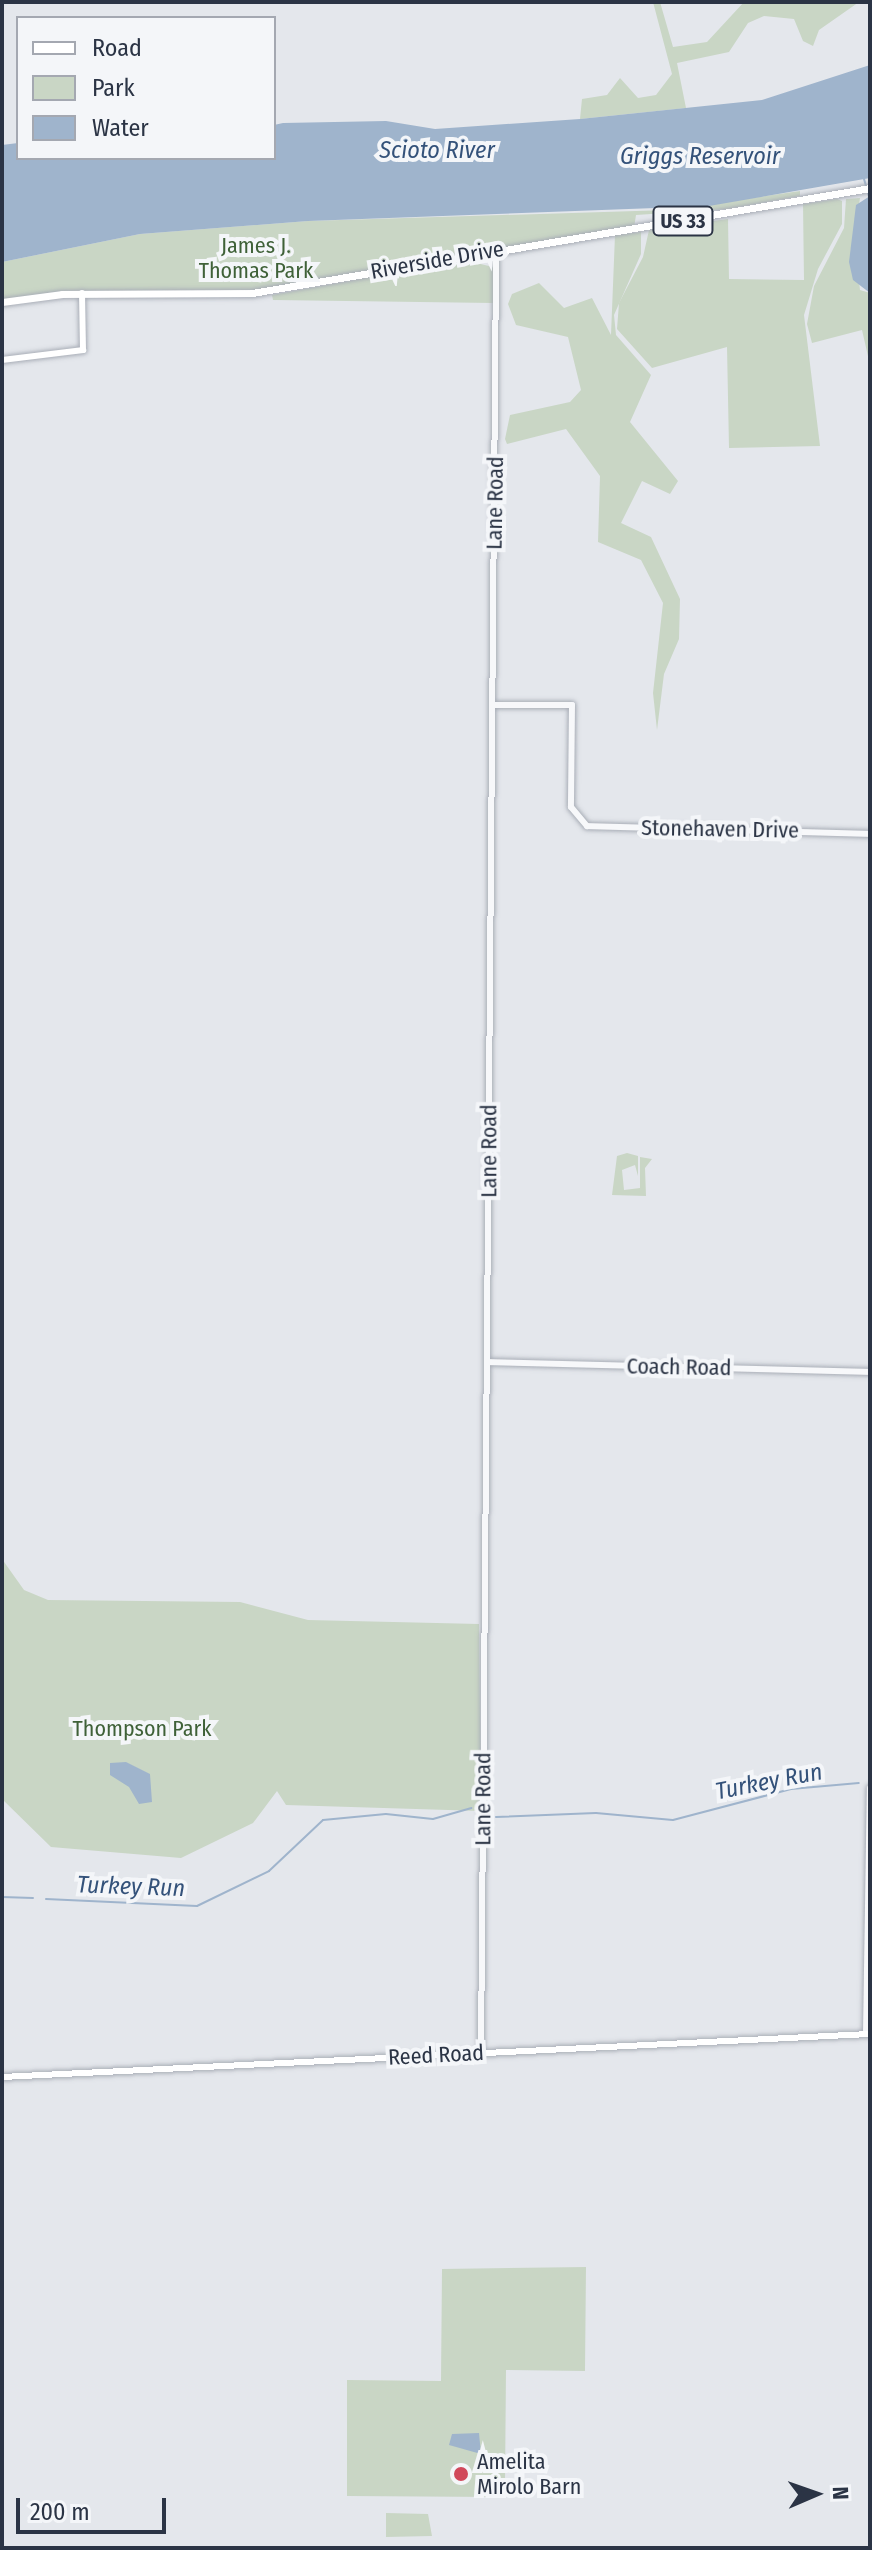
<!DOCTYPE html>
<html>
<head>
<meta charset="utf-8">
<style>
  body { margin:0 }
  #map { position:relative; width:872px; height:2550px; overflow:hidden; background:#e4e7ec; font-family:"Fira Sans Condensed",sans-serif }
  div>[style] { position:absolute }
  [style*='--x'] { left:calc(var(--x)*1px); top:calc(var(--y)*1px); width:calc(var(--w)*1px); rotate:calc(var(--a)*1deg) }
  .green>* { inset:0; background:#c9d6c5 }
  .water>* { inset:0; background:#9fb4cc }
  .stream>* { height:2px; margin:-1px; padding:0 1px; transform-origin:1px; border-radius:1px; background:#9fb4cc }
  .roads { filter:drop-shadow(0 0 2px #a9aeb7) drop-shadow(0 0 2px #a9aeb7) }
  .tertiary>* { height:6px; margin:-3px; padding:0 3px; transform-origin:3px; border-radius:3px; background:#f7f8fa }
  .secondary>* { height:6px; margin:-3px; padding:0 3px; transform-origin:3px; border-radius:3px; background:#fff }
  .primary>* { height:7px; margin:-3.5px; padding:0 3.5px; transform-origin:3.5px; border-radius:3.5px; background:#fff }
  .dots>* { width:22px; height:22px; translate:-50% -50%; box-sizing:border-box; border:4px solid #f4f6f9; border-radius:50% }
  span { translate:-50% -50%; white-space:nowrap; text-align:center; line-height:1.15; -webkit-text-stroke:8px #f4f6f9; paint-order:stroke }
  .shield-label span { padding:2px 6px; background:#f4f6f9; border:2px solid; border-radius:6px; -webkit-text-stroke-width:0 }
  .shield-label { font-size:20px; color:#2b3445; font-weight:700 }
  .park-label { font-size:22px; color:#3f6138 }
  .street-label { font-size:22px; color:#2b3445 }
  .poi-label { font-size:22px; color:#2b3445 }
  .left { translate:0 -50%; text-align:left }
  .water-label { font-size:24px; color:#34527a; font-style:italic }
  .frame { position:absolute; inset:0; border:4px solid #2b3445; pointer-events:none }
  .legend { position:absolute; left:16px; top:16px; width:260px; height:144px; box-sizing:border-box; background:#f4f6f9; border:2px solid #a4a8b1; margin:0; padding:10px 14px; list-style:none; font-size:24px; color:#2b3445 }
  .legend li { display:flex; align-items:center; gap:16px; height:40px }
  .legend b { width:40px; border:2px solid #a4a8b1 }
  .north { position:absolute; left:776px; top:2454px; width:80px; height:80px; -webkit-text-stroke:6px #f4f6f9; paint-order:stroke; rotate:88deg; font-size:22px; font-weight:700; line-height:32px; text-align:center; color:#2b3445 }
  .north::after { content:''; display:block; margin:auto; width:28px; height:36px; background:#2b3445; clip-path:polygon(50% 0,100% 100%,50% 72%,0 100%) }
  .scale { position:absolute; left:16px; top:2498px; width:150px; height:36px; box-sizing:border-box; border:4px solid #2b3445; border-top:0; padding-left:10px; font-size:24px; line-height:28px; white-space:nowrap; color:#2b3445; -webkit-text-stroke:6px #f4f6f9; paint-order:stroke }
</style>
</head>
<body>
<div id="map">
  <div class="green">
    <i style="clip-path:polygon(653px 2px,660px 2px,673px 47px,707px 42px,744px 2px,859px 2px,819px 30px,813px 46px,803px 41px,794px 19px,764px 16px,748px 23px,729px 52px,677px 63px,686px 108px,580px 119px,582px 99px,607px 95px,620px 78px,638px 98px,656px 95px,672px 74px)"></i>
    <i style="clip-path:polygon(800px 191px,800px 196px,727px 209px,636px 215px,634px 228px,255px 292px,82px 293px,2px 302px,2px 262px,140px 234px,308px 221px,668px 210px)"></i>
    <i style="clip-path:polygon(860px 198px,854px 236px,860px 290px,870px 293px,870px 365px,862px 330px,812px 343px,807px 324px,814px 286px,844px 228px,846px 199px)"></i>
    <i style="clip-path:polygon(837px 199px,842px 201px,842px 224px,818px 269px,804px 315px,820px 446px,729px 448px,727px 347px,652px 368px,617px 329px,619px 303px,643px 257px,649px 230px,728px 219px,729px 279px,804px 280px,803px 204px)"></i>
    <i style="clip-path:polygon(641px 232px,641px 254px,614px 315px,616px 335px,651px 375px,630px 422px,678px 481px,670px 494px,642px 481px,621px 523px,651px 537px,680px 599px,679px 639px,664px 674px,657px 730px,653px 693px,663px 603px,641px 560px,598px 542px,600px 476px,566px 429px,507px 444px,505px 439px,510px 415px,570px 402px,581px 390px,568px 337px,516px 325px,508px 304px,512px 294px,539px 283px,564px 308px,592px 298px,611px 335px,615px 235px)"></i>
    <i style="clip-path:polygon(464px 260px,493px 267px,493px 303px,273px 300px,272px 295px)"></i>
    <i style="clip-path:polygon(627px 1153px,638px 1156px,638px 1176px,635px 1165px,622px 1170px,624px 1190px,640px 1188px,640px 1157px,652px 1159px,645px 1168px,646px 1196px,612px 1195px,617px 1156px)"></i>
    <i style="clip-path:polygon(2px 1559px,24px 1590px,48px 1600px,240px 1602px,308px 1620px,479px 1624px,481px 1811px,286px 1805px,277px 1791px,253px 1823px,181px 1858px,51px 1847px,2px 1799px)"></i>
    <i style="clip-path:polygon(586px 2267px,585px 2371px,506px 2370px,505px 2483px,495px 2497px,347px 2496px,347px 2380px,441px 2381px,442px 2269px)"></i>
    <i style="clip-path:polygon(386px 2513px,428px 2514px,432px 2536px,386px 2537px)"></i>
  </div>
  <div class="water">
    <i style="clip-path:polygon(870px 65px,870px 178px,709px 206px,308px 221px,140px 234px,2px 262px,2px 145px,18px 143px,18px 158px,274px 158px,274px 125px,283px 123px,386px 121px,435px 129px,580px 119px,762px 100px)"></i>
    <i style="clip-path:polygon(870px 196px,870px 293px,853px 280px,849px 262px,856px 205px)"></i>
    <i style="clip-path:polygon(126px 1762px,150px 1774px,152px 1802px,139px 1804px,129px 1787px,110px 1775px,110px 1763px)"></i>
    <i style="clip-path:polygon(479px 2433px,481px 2454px,449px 2445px,452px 2434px)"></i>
  </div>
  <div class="stream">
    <i style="--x:864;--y:179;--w:22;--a:74"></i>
    <i style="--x:496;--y:1817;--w:100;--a:-2.3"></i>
    <i style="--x:596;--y:1813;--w:77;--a:5.2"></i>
    <i style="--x:673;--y:1820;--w:122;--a:-14.7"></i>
    <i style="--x:791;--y:1789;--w:68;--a:-5"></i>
    <i style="--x:2;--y:1897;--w:31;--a:2"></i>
    <i style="--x:46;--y:1899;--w:151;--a:2.7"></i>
    <i style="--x:197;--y:1906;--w:80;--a:-25.9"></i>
    <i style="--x:269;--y:1871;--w:74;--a:-43.4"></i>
    <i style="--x:323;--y:1820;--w:63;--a:-5.4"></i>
    <i style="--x:386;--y:1814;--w:47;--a:6.1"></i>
    <i style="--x:433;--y:1819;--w:40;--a:-16"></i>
  </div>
  <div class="roads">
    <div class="tertiary">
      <i style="--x:493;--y:705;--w:79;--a:0"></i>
      <i style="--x:572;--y:705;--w:102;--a:90.6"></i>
      <i style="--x:571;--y:807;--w:25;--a:50"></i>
      <i style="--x:587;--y:826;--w:283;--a:1.6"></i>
      <i style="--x:488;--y:1362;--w:382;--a:1.5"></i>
      <i style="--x:866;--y:2034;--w:246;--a:-89.1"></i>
      <i style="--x:481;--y:2053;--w:1803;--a:-89.52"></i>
    </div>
    <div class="secondary">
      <i style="--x:2;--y:360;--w:82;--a:-7"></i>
      <i style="--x:83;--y:350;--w:57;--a:-91"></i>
      <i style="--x:2;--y:2077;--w:869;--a:-2.84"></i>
    </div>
    <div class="primary">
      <i style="--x:2;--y:302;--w:61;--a:-7.6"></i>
      <i style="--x:62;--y:294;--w:190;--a:-0.3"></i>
      <i style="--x:252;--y:293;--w:627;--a:-9.64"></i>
    </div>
  </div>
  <div class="dots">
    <i style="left:461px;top:2474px;background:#d1495b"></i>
  </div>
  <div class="shield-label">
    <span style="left:683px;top:221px">US 33</span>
  </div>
  <div class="park-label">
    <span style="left:256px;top:258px">James J.<br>Thomas Park</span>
    <span style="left:142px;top:1729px">Thompson Park</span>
  </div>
  <div class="street-label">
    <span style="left:437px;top:260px;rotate:-10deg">Riverside Drive</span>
    <span style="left:495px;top:503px;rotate:-89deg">Lane Road</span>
    <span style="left:720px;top:829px;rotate:1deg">Stonehaven Drive</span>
    <span style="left:489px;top:1151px;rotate:-90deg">Lane Road</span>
    <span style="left:679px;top:1367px;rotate:1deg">Coach Road</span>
    <span style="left:483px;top:1799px;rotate:-90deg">Lane Road</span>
    <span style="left:436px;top:2055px;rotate:-3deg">Reed Road</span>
  </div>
  <div class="poi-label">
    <span class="left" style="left:477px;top:2474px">Amelita<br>Mirolo Barn</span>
  </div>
  <div class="water-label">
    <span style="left:437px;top:151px">Scioto River</span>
    <span style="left:700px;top:157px">Griggs Reservoir</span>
    <span style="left:769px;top:1782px;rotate:-11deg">Turkey Run</span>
    <span style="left:131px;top:1887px;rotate:2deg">Turkey Run</span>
  </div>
  <div class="frame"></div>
  <ul class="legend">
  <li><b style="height:10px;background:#fff"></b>Road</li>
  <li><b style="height:22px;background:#c9d6c5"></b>Park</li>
  <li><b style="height:22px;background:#9fb4cc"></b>Water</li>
  </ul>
  <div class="north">N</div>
  <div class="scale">200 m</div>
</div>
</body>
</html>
